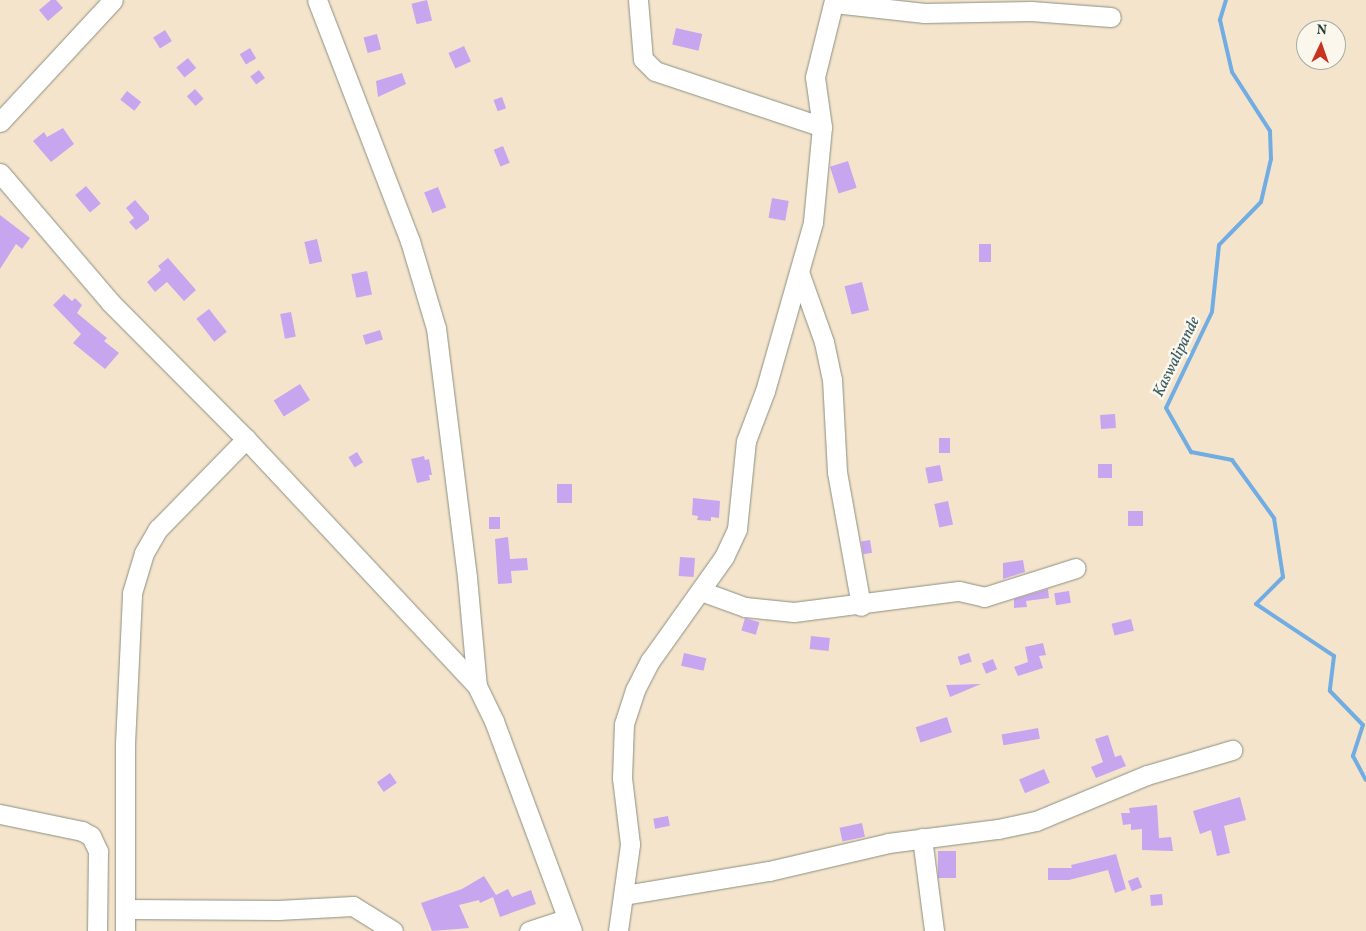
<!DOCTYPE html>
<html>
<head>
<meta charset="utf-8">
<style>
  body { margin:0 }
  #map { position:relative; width:1366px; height:931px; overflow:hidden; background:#f5e4cc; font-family:Vollkorn,serif }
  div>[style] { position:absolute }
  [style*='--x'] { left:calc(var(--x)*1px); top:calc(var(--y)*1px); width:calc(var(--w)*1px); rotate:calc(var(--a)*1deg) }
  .stream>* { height:4px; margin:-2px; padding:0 2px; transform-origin:2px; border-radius:2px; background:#71ace2 }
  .building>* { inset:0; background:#c8a5ef; transform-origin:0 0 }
  .roads { filter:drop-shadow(0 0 1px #8a9080) drop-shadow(0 0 1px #8a9080) }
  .minor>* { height:19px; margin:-9.5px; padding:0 9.5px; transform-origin:9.5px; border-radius:9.5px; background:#fff }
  span { translate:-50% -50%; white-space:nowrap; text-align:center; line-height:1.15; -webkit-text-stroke:5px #fbf7ec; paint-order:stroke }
  .water-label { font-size:16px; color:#385e68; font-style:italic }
  .north { position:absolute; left:1296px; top:20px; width:50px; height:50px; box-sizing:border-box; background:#fbf7ec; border:1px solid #a3ada2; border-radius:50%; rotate:3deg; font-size:14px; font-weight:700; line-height:20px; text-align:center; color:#1f3d34 }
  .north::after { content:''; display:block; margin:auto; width:18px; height:22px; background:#c8321e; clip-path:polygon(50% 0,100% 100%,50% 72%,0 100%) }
</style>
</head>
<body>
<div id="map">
  <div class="stream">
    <i style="--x:1226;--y:0;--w:21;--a:107"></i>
    <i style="--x:1220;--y:20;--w:53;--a:77"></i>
    <i style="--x:1232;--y:72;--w:70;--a:57.2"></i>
    <i style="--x:1270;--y:131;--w:28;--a:88"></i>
    <i style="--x:1271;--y:159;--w:44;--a:103.1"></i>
    <i style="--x:1261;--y:202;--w:60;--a:134.3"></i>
    <i style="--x:1219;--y:245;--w:67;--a:96"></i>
    <i style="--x:1212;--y:312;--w:106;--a:115.6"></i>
    <i style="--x:1166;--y:408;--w:51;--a:60.4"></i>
    <i style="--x:1191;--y:452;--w:42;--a:11"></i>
    <i style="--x:1232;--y:460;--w:72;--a:54.1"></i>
    <i style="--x:1274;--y:518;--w:60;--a:81.3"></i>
    <i style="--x:1283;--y:577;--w:38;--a:135"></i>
    <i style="--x:1256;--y:604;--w:94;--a:33.7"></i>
    <i style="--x:1334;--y:656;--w:35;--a:97"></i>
    <i style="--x:1330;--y:691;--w:47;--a:45.9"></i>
    <i style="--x:1363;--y:725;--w:33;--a:108"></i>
    <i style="--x:1353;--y:756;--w:27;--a:62"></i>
  </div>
  <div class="building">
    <i style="clip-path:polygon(51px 0,56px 0,63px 8px,48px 21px,39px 10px)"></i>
    <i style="left:427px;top:0;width:21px;height:16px;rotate:76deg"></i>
    <i style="left:676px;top:28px;width:27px;height:17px;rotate:13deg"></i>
    <i style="left:165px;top:30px;width:13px;height:14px;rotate:58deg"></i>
    <i style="left:377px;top:34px;width:16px;height:14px;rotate:75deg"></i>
    <i style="left:464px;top:46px;width:17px;height:17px;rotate:66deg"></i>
    <i style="left:250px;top:48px;width:12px;height:12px;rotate:59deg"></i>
    <i style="left:188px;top:58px;width:13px;height:15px;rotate:51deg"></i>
    <i style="left:259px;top:70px;width:10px;height:11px;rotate:53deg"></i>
    <i style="clip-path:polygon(402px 73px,406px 84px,378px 97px,376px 81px)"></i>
    <i style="left:195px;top:89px;width:13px;height:11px;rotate:48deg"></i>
    <i style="left:127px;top:91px;width:18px;height:11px;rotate:38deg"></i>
    <i style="left:502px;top:97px;width:12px;height:9px;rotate:70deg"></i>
    <i style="clip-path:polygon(63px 128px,74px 144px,51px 162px,33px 141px,44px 132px,47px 137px)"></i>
    <i style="left:503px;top:146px;width:18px;height:10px;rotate:68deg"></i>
    <i style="left:848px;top:161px;width:28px;height:19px;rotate:72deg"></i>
    <i style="left:86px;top:186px;width:23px;height:14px;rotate:50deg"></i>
    <i style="left:438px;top:187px;width:22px;height:15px;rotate:68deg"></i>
    <i style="left:772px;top:198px;width:17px;height:20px;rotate:10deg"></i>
    <i style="clip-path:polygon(135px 200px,149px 216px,149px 220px,136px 230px,129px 222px,134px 218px,126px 208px)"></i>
    <i style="clip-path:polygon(0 215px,30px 238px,22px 249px,16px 244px,0 269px)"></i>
    <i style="left:317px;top:239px;width:23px;height:13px;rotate:77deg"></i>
    <i style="left:979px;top:244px;width:12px;height:18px"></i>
    <i style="clip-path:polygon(168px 258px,196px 290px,184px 301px,167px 282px,155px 292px,147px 282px,161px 270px,158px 266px)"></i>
    <i style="left:367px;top:271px;width:24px;height:16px;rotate:78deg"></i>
    <i style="left:862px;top:282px;width:29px;height:18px;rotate:76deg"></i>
    <i style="clip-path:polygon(64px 294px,72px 301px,75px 298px,82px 305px,77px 313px,107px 338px,104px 341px,119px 353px,105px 369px,73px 343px,81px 334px,53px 305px)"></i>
    <i style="left:209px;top:309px;width:29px;height:16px;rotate:52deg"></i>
    <i style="left:291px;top:312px;width:25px;height:11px;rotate:79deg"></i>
    <i style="left:380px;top:330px;width:10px;height:18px;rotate:73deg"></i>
    <i style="left:300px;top:384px;width:19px;height:31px;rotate:58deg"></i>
    <i style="left:1115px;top:414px;width:14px;height:15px;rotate:86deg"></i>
    <i style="left:939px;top:438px;width:11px;height:15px"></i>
    <i style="left:357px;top:452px;width:12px;height:10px;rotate:59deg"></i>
    <i style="clip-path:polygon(424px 456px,425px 460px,429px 459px,432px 475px,429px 475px,430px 480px,417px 483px,411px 459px)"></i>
    <i style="left:1112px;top:464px;width:14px;height:14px;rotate:90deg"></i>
    <i style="left:940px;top:465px;width:16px;height:15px;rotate:79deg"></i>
    <i style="left:557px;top:484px;width:15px;height:19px"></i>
    <i style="clip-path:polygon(693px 498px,720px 501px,719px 518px,711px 517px,711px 521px,697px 520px,698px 516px,692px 515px)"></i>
    <i style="left:948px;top:501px;width:24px;height:14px;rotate:78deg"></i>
    <i style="left:1143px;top:511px;width:15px;height:15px;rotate:90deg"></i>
    <i style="left:489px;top:517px;width:11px;height:12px"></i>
    <i style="clip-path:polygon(508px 537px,510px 559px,527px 558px,528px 570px,511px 571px,512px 583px,498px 584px,495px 539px)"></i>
    <i style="left:870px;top:540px;width:13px;height:9px;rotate:81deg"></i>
    <i style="left:680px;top:557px;width:15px;height:19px;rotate:4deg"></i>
    <i style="clip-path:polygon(1023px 560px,1025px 572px,1003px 579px,1003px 563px)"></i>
    <i style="clip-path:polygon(1048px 589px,1049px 598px,1026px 601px,1027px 607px,1014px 608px,1014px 599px)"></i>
    <i style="left:1069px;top:591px;width:12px;height:15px;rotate:81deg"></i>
    <i style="left:745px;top:618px;width:15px;height:13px;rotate:16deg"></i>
    <i style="left:1131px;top:619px;width:12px;height:20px;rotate:76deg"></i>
    <i style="left:811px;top:636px;width:19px;height:13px;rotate:6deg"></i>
    <i style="clip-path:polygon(1043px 643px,1046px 655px,1039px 656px,1043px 668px,1018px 676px,1014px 667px,1028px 662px,1025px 647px)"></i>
    <i style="left:684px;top:653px;width:23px;height:13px;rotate:13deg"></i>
    <i style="left:969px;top:653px;width:9px;height:12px;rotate:72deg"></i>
    <i style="left:993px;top:659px;width:11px;height:12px;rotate:68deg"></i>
    <i style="clip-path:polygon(981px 684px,950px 697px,946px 685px)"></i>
    <i style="left:947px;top:717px;width:16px;height:33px;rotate:72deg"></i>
    <i style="left:1038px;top:728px;width:11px;height:37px;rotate:80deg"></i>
    <i style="clip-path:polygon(1108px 735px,1115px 757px,1121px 755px,1126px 766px,1096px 778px,1091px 767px,1103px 762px,1095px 739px)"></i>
    <i style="left:1044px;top:769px;width:15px;height:27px;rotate:67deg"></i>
    <i style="left:390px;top:773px;width:12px;height:16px;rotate:55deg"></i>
    <i style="clip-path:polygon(1240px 797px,1246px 820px,1224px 826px,1230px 853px,1217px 856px,1211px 830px,1200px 834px,1193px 811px)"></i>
    <i style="clip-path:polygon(1157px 805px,1159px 838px,1171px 837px,1173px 851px,1142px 850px,1142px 829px,1131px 830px,1131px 824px,1123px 825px,1121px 813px,1130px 813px,1129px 808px)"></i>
    <i style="left:668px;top:816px;width:10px;height:15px;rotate:79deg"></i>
    <i style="left:862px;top:823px;width:14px;height:23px;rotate:78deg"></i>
    <i style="left:938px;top:851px;width:18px;height:27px"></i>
    <i style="clip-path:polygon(1116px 854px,1126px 889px,1115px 893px,1108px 870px,1069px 880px,1048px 880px,1048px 868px,1072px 868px,1071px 865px)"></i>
    <i style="clip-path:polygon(484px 876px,496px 895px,508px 889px,512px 897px,531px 890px,536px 904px,500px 917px,493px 897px,480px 903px,479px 900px,459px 905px,469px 928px,432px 931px,421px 903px,462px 889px)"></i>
    <i style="left:1138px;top:877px;width:11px;height:11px;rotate:68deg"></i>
    <i style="left:1162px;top:894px;width:11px;height:12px;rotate:85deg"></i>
  </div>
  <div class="roads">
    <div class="minor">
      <i style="--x:317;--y:0;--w:258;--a:68.9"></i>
      <i style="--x:410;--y:241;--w:91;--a:73.4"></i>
      <i style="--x:436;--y:328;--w:251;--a:82.9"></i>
      <i style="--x:467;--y:577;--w:109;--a:84.8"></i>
      <i style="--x:638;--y:0;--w:59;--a:85.2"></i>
      <i style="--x:643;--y:59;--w:17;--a:45"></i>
      <i style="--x:655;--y:71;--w:176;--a:18.5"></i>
      <i style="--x:834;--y:3;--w:91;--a:6.3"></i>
      <i style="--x:924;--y:13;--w:107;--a:-1.1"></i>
      <i style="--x:1031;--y:11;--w:80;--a:4.3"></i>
      <i style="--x:0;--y:122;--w:166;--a:-47.2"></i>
      <i style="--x:0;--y:173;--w:170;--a:49.5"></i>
      <i style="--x:110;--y:302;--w:193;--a:45.2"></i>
      <i style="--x:246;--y:439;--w:338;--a:46.9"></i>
      <i style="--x:477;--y:686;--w:39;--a:64"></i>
      <i style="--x:494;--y:721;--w:224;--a:69.6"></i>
      <i style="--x:799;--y:272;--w:74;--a:70.3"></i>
      <i style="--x:824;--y:342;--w:38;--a:78"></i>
      <i style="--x:832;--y:379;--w:93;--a:86.9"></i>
      <i style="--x:837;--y:472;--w:136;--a:79.8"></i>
      <i style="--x:701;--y:591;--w:47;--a:20"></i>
      <i style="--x:745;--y:607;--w:49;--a:5.8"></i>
      <i style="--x:794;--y:612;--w:166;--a:-7.3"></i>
      <i style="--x:959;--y:591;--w:26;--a:13"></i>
      <i style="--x:984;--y:597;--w:96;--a:-17.5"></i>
      <i style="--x:0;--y:814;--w:84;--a:11.7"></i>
      <i style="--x:82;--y:831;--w:10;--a:29"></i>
      <i style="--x:91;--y:836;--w:17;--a:65"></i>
      <i style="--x:98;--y:851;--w:80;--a:90.7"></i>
      <i style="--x:922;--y:838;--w:94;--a:82.6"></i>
      <i style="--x:624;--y:895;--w:147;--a:-9.4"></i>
      <i style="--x:769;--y:871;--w:122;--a:-13.2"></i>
      <i style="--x:888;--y:843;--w:111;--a:-7.3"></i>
      <i style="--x:998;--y:829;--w:39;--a:-12"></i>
      <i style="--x:1036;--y:821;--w:120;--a:-22.5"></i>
      <i style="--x:1147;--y:775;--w:89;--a:-16.4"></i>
      <i style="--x:126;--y:909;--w:152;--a:0.4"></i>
      <i style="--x:278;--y:910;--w:75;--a:-3.1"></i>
      <i style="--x:353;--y:906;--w:47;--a:32"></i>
      <i style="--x:125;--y:931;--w:187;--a:-90"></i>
      <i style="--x:125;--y:744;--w:151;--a:-87.3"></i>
      <i style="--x:132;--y:593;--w:42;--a:-73.3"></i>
      <i style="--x:144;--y:553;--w:28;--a:-60"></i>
      <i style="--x:158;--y:529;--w:126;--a:-45.6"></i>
      <i style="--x:529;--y:931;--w:40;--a:-18"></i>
      <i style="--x:618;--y:931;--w:88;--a:-82.1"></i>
      <i style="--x:630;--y:844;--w:66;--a:-96.9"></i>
      <i style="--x:622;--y:778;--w:54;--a:-87.9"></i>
      <i style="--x:624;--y:724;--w:36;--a:-72"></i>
      <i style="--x:635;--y:690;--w:33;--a:-63"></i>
      <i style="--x:650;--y:661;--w:128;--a:-54.6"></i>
      <i style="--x:724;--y:557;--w:31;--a:-65"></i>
      <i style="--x:737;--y:529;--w:88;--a:-84.2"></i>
      <i style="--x:746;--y:441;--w:53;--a:-69.2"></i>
      <i style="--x:765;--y:391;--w:176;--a:-74.1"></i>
      <i style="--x:813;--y:222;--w:95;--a:-84.6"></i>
      <i style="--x:822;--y:127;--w:50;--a:-98"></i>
      <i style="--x:815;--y:77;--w:79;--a:-76.1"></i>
    </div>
  </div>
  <div class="water-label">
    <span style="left:1177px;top:357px;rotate:-64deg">Kaswalipande</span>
  </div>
  <div class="north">N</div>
</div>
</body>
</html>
